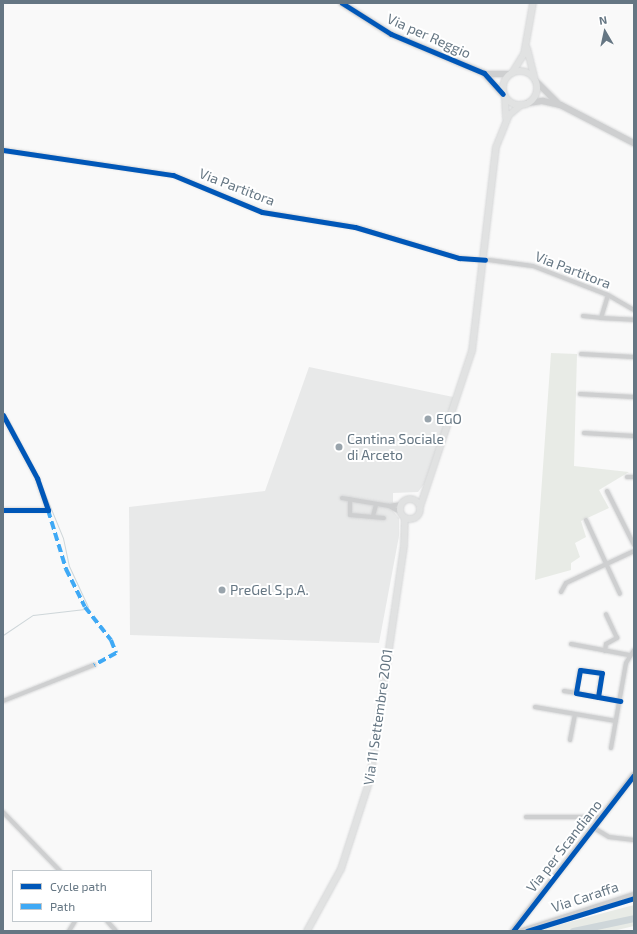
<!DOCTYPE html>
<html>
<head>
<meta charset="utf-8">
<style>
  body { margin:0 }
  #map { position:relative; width:637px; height:934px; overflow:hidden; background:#f9f9f9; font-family:"Exo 2",sans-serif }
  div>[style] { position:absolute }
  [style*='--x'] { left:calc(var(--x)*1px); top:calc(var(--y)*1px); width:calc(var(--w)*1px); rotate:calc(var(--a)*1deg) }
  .built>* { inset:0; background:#e8e9e9 }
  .green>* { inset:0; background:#e8ebe6 }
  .stream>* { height:1px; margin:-0.5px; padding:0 0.5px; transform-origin:0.5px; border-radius:0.5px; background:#ced6d9 }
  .river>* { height:7px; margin:-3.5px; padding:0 3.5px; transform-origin:3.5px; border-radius:3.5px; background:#ced6d9 }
  .roads { filter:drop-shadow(0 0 1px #d5d6d7) drop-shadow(0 0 1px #d5d6d7) }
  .minor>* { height:4px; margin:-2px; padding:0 2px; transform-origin:2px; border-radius:2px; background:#cecfd0 }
  .tertiary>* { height:5.5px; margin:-2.75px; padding:0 2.75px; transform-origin:2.75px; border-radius:2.75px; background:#cecfd0 }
  .secondary>* { height:6px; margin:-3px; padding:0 3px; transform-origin:3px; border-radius:3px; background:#e1e2e2 }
  .secondary>.ring { margin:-3px; padding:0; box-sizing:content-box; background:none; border:6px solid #e1e2e2; border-radius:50% }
  .quiet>* { height:4px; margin-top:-2px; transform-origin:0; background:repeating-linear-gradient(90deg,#3fa9f5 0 8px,transparent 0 12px) }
  .cycleway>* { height:5px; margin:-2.5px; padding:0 2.5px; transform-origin:2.5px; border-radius:2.5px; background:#0057b8 }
  .dots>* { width:11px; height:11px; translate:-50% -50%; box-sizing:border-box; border:2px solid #fff; border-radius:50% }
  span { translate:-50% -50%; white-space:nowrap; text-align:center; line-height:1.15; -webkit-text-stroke:4px #fff; paint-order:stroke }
  .street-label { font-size:14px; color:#657683 }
  .poi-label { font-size:14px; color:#657683 }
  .left { translate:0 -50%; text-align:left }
  .frame { position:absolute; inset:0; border:4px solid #657683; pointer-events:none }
  .legend { position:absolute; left:12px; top:870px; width:140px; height:52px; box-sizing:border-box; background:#fff; border:1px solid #c1c8cd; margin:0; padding:5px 7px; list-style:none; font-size:12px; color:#657683 }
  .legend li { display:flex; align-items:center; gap:8px; height:20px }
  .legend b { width:20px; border:1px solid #c1c8cd }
  .north { position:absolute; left:585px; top:12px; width:40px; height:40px; -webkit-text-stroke:3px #fff; paint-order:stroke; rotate:351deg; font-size:11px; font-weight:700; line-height:16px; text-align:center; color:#657683 }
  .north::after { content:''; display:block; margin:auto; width:14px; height:18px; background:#657683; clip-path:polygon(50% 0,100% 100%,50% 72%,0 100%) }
</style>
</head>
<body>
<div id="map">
  <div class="built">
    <i style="clip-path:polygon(309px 367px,458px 398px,425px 483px,418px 492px,393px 493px,393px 511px,399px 518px,399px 536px,379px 643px,130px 635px,129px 507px,265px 491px)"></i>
  </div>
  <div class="green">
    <i style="clip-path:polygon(551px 353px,577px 354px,574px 466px,629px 472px,599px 490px,609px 508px,581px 521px,586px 537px,575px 543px,580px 557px,571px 563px,571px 570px,535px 580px)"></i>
    <i style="clip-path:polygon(634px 905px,634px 926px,613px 931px,535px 931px)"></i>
  </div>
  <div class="stream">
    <i style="--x:8;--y:419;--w:62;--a:62.2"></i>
    <i style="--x:42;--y:487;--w:55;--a:67.6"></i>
    <i style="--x:63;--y:538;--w:29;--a:78"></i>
    <i style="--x:69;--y:566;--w:45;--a:65.1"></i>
    <i style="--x:3;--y:635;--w:36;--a:-34"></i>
    <i style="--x:33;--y:615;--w:52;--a:-6.6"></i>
  </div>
  <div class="river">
    <i style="--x:573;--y:931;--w:62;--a:-12"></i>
  </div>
  <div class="roads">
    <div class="minor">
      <i style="--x:3;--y:150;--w:172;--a:8.4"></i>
      <i style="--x:173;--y:175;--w:96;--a:22.6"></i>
      <i style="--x:262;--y:212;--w:94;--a:9.2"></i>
      <i style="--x:355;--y:227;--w:109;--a:16.6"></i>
      <i style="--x:459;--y:258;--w:25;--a:5"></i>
      <i style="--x:489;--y:260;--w:44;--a:7.8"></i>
      <i style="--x:533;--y:266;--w:80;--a:21.1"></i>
      <i style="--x:608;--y:295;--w:30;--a:30"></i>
      <i style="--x:583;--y:316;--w:18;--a:6"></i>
      <i style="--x:601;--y:318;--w:24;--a:-73"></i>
      <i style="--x:601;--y:318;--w:33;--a:3"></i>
      <i style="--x:581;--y:354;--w:53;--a:3.2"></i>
      <i style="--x:580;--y:394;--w:54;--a:3.2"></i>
      <i style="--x:3;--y:415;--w:72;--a:61.6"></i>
      <i style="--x:37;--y:478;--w:34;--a:71"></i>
      <i style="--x:48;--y:510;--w:45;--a:180"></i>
      <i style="--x:584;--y:433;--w:50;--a:3.4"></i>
      <i style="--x:627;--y:477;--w:7;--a:0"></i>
      <i style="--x:607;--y:491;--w:60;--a:63.4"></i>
      <i style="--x:342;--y:498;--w:48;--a:9.7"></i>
      <i style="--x:350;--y:499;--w:16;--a:90"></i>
      <i style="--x:350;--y:515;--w:34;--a:5"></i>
      <i style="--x:400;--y:512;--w:13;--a:-151"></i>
      <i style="--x:389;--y:506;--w:12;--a:-9"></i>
      <i style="--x:373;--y:516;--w:11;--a:-75"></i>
      <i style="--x:586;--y:520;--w:81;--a:65.3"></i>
      <i style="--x:561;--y:592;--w:10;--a:-61"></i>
      <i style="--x:566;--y:583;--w:75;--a:-25.2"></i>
      <i style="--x:571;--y:644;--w:59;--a:10.7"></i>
      <i style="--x:605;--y:651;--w:7;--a:-82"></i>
      <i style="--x:606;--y:644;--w:13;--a:-29"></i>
      <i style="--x:617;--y:638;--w:26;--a:-115"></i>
      <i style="--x:564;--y:691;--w:12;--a:9"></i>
      <i style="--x:598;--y:697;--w:24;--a:-81"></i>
      <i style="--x:602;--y:673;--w:22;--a:-172"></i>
      <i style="--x:580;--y:670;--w:23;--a:100"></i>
      <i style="--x:576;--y:693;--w:45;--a:10.3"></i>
      <i style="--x:3;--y:701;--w:98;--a:-21.6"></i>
      <i style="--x:535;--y:707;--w:82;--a:9.8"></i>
      <i style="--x:570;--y:740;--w:26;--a:-79"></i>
      <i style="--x:611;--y:748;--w:86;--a:-80"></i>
      <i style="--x:626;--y:663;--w:15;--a:-58"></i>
      <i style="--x:3;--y:812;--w:82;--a:46"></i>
      <i style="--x:526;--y:817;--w:76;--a:0"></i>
      <i style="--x:594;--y:828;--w:17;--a:31"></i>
      <i style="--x:609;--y:837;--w:25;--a:7"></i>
      <i style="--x:107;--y:921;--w:13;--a:48"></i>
      <i style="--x:69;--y:931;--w:12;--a:-59"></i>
      <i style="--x:520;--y:931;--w:120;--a:-18"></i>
    </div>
    <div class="tertiary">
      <i style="--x:342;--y:3;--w:58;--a:32.3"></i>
      <i style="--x:391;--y:34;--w:101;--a:22.8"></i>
      <i style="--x:484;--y:73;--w:28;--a:48"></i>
      <i style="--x:486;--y:74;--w:24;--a:0"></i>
      <i style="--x:536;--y:81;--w:33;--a:45"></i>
      <i style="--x:528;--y:103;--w:15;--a:-8"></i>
      <i style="--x:543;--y:101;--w:18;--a:13"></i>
      <i style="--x:561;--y:105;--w:82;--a:27.5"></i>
      <i style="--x:513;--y:931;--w:197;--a:-52.2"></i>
    </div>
    <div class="secondary">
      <i style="--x:527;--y:48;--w:30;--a:76"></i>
      <i class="ring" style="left:503px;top:71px;width:28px;height:28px"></i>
      <i style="--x:512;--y:73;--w:22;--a:-58"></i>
      <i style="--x:524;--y:54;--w:52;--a:-80"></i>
      <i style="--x:505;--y:98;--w:20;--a:87"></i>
      <i class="ring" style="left:400px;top:499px;width:14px;height:14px"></i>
      <i style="--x:420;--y:507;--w:164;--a:-71.6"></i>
      <i style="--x:472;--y:351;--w:205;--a:-83.3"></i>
      <i style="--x:496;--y:147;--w:35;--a:-68"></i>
      <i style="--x:509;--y:115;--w:16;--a:-40"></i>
      <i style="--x:307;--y:931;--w:71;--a:-61.3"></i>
      <i style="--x:341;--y:869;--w:95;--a:-72.1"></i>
      <i style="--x:370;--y:779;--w:236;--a:-81.7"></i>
      <i style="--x:404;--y:545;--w:27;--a:-88"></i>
    </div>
  </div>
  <div class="quiet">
    <i style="--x:48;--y:510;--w:62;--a:73"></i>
    <i style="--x:66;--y:569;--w:42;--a:63.4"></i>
    <i style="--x:85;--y:607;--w:42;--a:51.8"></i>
    <i style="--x:111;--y:640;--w:14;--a:69"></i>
    <i style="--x:116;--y:653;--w:25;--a:151"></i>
  </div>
  <div class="cycleway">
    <i style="--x:342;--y:3;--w:58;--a:32.3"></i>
    <i style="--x:391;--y:34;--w:101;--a:22.8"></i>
    <i style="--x:484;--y:73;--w:28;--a:48"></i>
    <i style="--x:3;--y:150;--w:172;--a:8.4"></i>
    <i style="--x:173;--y:175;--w:96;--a:22.6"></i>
    <i style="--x:262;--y:212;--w:94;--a:9.2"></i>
    <i style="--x:355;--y:227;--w:109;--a:16.6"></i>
    <i style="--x:459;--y:258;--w:26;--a:4"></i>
    <i style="--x:3;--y:415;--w:72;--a:61.6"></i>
    <i style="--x:37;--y:478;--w:34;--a:71"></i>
    <i style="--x:48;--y:510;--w:45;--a:180"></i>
    <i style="--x:598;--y:697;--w:24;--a:-81"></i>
    <i style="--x:602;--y:673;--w:22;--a:-172"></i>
    <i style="--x:580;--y:670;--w:23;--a:100"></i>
    <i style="--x:576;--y:693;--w:45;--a:10.3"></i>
    <i style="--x:513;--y:931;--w:197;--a:-52.2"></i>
    <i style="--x:527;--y:931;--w:112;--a:-17.1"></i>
  </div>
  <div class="dots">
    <i style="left:428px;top:419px;background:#99a4ac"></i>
    <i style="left:339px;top:447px;background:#99a4ac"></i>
    <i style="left:222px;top:590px;background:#99a4ac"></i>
  </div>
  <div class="street-label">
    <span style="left:429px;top:36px;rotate:24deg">Via per Reggio</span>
    <span style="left:237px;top:187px;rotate:21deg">Via Partitora</span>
    <span style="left:573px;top:270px;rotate:21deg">Via Partitora</span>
    <span style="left:378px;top:717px;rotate:-82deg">Via 11 Settembre 2001</span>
    <span style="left:564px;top:846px;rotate:-52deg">Via per Scandiano</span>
    <span style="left:585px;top:897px;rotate:-18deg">Via Caraffa</span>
  </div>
  <div class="poi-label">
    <span class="left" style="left:436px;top:419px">EGO</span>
    <span class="left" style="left:347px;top:447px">Cantina Sociale<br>di Arceto</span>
    <span class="left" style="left:230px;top:590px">PreGel S.p.A.</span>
  </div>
  <div class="frame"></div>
  <ul class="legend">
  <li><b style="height:5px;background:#0057b8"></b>Cycle path</li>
  <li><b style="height:5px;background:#3fa9f5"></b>Path</li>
  </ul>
  <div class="north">N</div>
</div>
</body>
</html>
